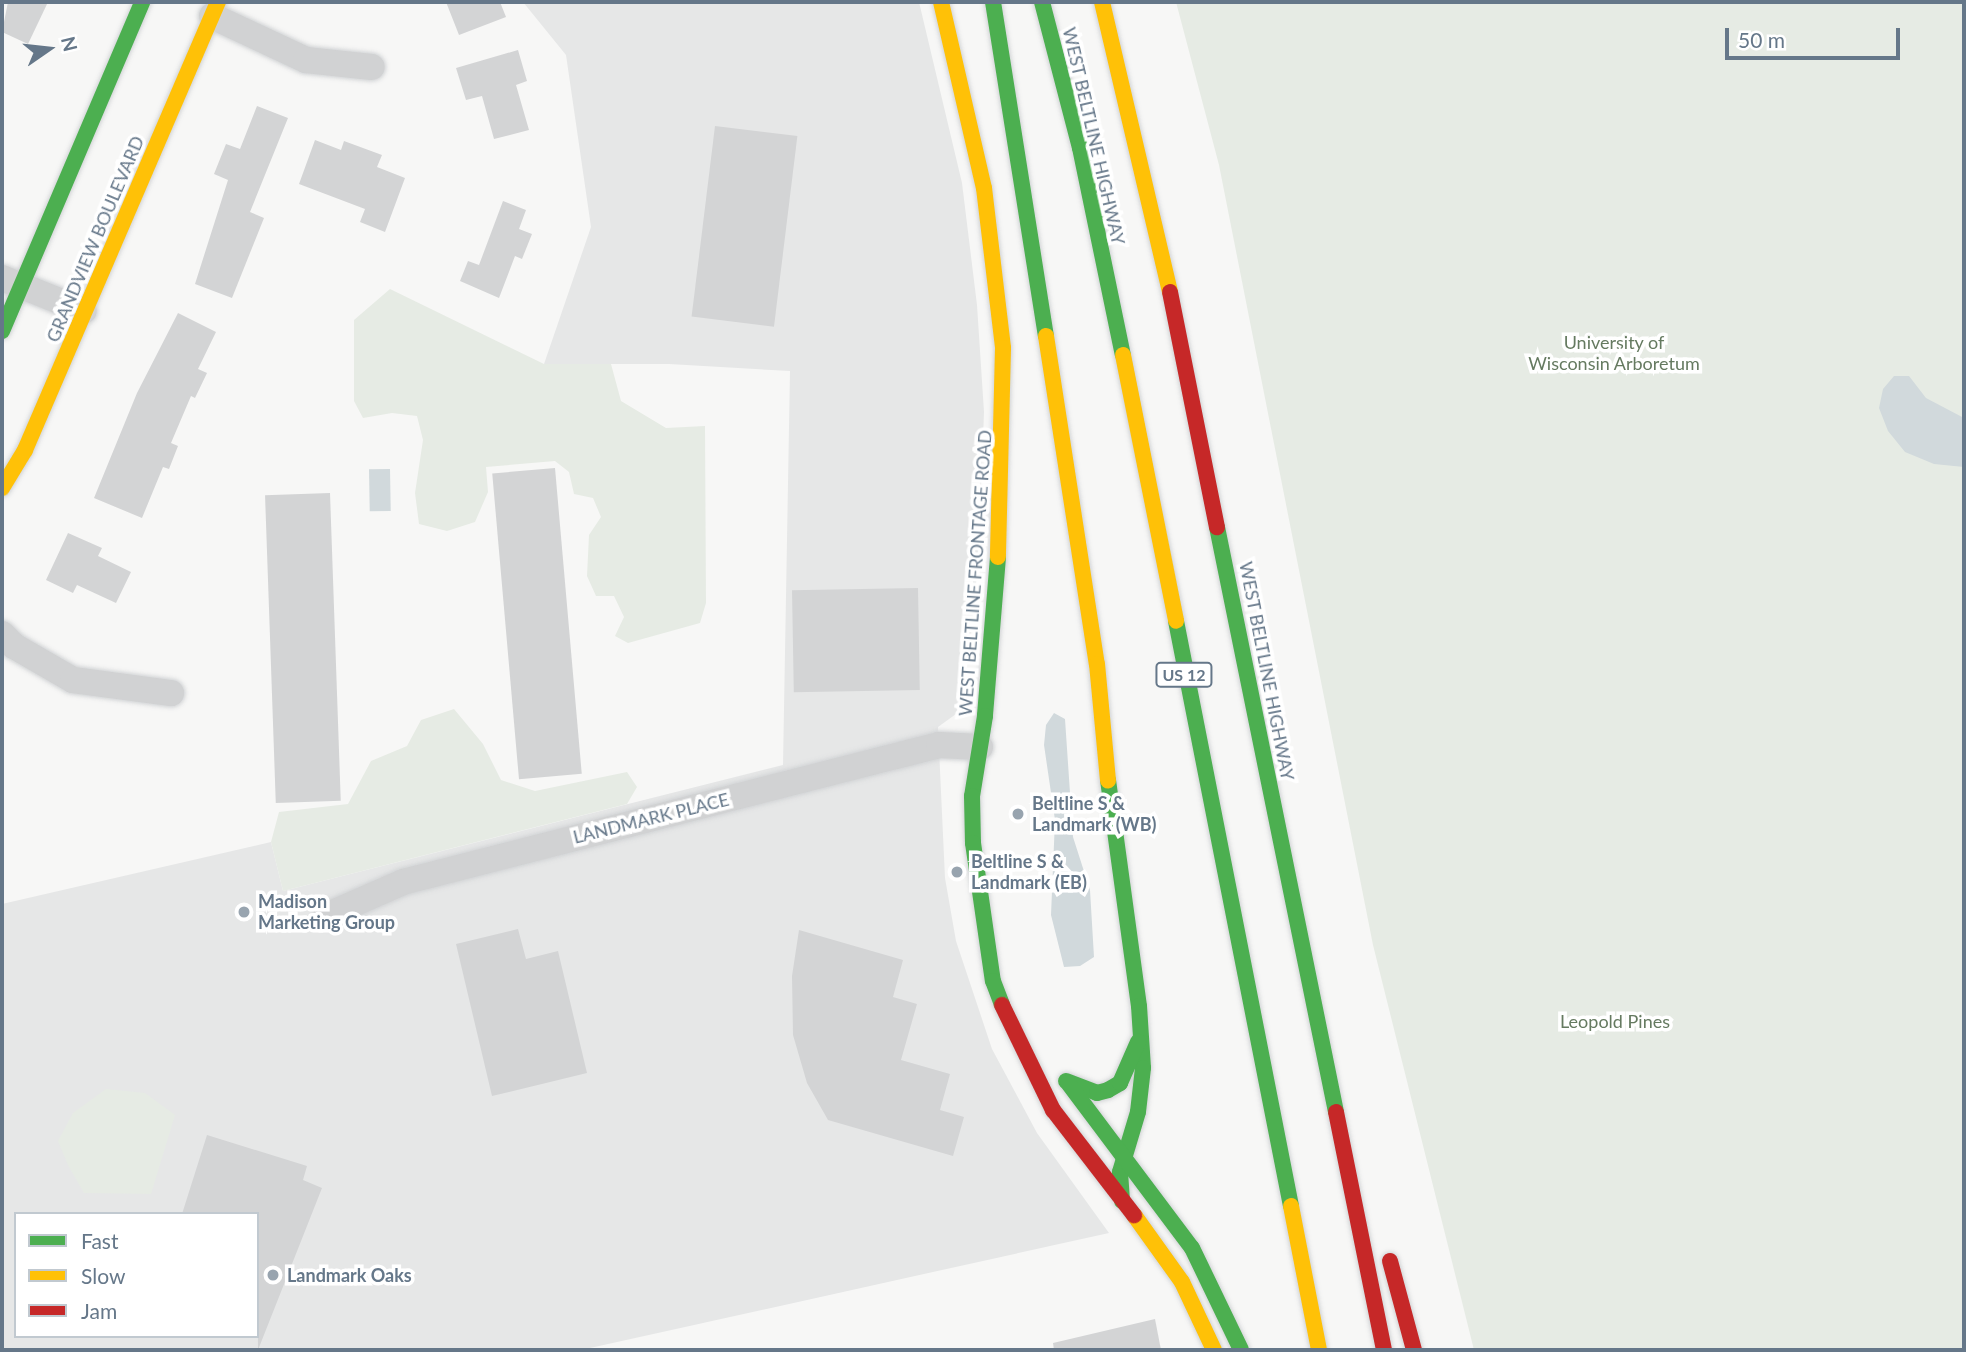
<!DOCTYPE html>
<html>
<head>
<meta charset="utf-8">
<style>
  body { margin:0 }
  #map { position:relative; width:1966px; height:1352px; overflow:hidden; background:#f7f7f6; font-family:Lato,sans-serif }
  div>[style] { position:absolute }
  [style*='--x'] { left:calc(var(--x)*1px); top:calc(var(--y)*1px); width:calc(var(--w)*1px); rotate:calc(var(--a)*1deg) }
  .built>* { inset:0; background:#e6e7e7 }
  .green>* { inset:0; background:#e6ebe4 }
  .water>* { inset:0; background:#d1d9dc; transform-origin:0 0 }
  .building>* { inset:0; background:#d3d4d5; transform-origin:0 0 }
  .roads { filter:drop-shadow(0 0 2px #d2d4d6) drop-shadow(0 0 2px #d2d4d6) }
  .street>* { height:26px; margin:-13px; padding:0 13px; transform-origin:13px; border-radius:13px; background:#d1d2d3 }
  .fast>* { height:16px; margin:-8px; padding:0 8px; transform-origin:8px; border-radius:8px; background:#4caf50 }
  .slow>* { height:16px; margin:-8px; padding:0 8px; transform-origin:8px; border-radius:8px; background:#ffc107 }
  .jam>* { height:16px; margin:-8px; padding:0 8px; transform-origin:8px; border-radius:8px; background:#c62828 }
  .dots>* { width:19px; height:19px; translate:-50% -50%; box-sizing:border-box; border:4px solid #fff; border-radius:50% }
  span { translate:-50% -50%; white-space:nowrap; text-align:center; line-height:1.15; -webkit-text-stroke:7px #fff; paint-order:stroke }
  .shield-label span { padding:2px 5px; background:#fff; border:2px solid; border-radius:5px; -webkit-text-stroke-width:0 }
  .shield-label { font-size:16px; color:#657789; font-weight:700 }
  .street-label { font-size:18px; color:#657789 }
  .park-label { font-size:18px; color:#657a60 }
  .poi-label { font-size:18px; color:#657789; font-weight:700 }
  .left { translate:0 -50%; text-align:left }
  .frame { position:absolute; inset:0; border:4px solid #657789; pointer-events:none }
  .legend { position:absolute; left:14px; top:1212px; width:245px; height:126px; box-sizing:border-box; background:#fff; border:2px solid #c1c9d0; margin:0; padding:9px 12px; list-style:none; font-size:21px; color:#657789 }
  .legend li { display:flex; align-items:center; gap:14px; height:35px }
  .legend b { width:35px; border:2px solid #c1c9d0 }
  .north { position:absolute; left:14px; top:14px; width:70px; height:70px; -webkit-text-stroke:5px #fff; paint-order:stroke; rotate:76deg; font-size:19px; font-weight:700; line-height:28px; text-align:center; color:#657789 }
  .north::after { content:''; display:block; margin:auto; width:24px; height:32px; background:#657789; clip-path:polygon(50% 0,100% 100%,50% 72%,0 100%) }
  .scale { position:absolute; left:1725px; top:28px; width:175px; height:32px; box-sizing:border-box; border:4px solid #657789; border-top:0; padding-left:9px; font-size:21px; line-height:24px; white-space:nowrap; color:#657789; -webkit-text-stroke:5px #fff; paint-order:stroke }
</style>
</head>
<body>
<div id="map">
  <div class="built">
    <i style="clip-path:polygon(evenodd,523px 2px,919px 2px,962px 183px,977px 305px,984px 412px,978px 571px,964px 689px,956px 714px,938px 727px,945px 878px,956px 941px,992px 1049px,1037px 1133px,1109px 1233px,581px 1350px,2px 1350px,2px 904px,271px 842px,283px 891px,783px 765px,790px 371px,669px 364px,544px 364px,591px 227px,566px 55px,523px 2px,16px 1214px,257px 1214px,257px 1336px,16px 1336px,16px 1214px)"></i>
  </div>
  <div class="green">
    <i style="clip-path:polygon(1176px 2px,1964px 2px,1964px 1350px,1474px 1350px,1373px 945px,1219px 165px)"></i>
    <i style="clip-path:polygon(390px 289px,544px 364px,611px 364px,621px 401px,666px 428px,705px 426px,706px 603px,700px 623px,628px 643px,615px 636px,624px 617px,614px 596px,596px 596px,587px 576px,589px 535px,601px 517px,593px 498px,574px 494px,569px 472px,555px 461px,486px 467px,488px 492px,475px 522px,447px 531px,419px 524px,415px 493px,423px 440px,417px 416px,392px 413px,363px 418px,354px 401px,354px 320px)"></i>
    <i style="clip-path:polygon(454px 709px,483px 744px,501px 780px,535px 791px,627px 772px,637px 787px,627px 804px,283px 891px,271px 842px,279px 812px,348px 804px,371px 761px,407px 746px,421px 720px)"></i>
    <i style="clip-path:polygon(106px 1089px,145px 1093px,175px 1115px,151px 1194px,84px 1193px,68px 1165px,58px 1141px,73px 1113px)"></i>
  </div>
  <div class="water">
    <i style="clip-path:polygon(1894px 376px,1909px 376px,1926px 398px,1964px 418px,1964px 467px,1934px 464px,1905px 452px,1888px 431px,1879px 408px,1883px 389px)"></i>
    <i style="left:390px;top:469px;width:42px;height:21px;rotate:89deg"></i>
    <i style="clip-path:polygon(1054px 713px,1065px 719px,1073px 837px,1090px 890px,1094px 957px,1080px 966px,1064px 967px,1051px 915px,1055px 820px,1044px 745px,1046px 725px)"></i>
  </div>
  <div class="building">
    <i style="clip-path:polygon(8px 2px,48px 2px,28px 44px,2px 32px)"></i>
    <i style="clip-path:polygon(446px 2px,500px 2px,506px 17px,459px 35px)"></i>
    <i style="clip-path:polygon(518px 50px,527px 81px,516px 85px,529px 130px,494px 139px,482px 96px,466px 100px,456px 68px)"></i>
    <i style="clip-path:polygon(257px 106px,288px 118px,250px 212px,264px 218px,232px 298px,195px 284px,228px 180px,214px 174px,226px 144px,240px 149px)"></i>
    <i style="left:715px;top:126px;width:83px;height:192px;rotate:7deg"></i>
    <i style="clip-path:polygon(315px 140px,341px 150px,344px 141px,382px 155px,377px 167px,405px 178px,385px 232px,360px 222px,365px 209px,299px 184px)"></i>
    <i style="clip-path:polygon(503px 201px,526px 210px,519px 229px,532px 234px,522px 259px,515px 256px,499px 298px,460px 281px,468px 261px,479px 265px)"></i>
    <i style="clip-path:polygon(178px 313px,216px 332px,198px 369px,207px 373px,195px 398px,191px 396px,171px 443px,178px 446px,169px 469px,163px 467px,142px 518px,94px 498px,137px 393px)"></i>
    <i style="left:555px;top:468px;width:307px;height:63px;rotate:85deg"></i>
    <i style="left:330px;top:493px;width:308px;height:65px;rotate:88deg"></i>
    <i style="clip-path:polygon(68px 533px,102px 548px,98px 556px,131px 572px,116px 603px,77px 585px,73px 593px,46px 580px)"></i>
    <i style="left:918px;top:588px;width:102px;height:126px;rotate:89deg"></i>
    <i style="clip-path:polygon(518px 929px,526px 959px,558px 951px,587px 1073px,492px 1096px,456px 944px)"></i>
    <i style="clip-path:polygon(799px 930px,903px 960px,893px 997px,917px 1004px,901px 1060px,950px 1074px,940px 1110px,964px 1117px,953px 1156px,828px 1120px,807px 1083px,793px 1035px,792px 976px)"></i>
    <i style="clip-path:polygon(207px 1135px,307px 1166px,303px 1180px,322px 1188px,258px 1350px,257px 1214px,182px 1214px)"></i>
    <i style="clip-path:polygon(1155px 1319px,1161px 1350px,1054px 1350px,1053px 1343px)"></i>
  </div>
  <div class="roads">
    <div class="street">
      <i style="--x:212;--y:16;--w:104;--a:25.1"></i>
      <i style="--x:306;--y:60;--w:66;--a:6.1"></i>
      <i style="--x:2;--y:278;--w:88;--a:21.9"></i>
      <i style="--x:2;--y:634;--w:17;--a:45"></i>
      <i style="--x:14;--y:646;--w:68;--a:30"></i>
      <i style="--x:73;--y:680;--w:99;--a:7.6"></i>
      <i style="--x:328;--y:915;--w:82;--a:-23.7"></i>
      <i style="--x:403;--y:882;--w:553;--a:-14.34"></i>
      <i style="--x:939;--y:745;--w:41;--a:2.8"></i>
    </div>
    <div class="fast">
      <i style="--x:993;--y:2;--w:338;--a:81"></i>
      <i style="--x:1042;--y:2;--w:151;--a:75.4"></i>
      <i style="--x:1080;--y:148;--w:211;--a:78.3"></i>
      <i style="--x:2;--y:331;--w:358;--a:-66.9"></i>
      <i style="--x:1217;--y:527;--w:597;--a:78.5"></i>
      <i style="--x:998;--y:557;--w:160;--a:94.7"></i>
      <i style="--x:985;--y:716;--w:81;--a:99.2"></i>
      <i style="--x:972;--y:796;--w:47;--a:88.8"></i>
      <i style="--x:973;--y:843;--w:139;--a:81.8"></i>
      <i style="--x:993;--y:981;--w:26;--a:69"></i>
      <i style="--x:1176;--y:621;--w:596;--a:78.88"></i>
      <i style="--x:1108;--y:780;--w:228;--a:82.2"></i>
      <i style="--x:1139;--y:1006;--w:62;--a:86.3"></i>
      <i style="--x:1143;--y:1068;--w:44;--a:96.5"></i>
      <i style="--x:1138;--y:1112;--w:63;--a:106.7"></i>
      <i style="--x:1120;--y:1172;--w:29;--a:86"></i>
      <i style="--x:1066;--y:1081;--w:33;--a:21"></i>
      <i style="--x:1097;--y:1093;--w:11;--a:-15"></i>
      <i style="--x:1108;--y:1090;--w:14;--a:-30"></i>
      <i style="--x:1120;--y:1083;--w:45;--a:-66.3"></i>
      <i style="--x:1068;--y:1083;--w:206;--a:53.1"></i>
      <i style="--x:1192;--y:1248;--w:113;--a:64.3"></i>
    </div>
    <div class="slow">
      <i style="--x:941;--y:2;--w:191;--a:77"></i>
      <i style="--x:984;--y:188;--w:161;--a:83.2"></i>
      <i style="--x:1003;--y:348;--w:209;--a:91.4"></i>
      <i style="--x:1102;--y:2;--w:298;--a:76.8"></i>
      <i style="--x:1046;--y:336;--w:332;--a:81.2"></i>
      <i style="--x:1097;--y:664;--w:117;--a:84.6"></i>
      <i style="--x:1123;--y:355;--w:271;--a:78.7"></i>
      <i style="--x:2;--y:488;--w:44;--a:-58.8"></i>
      <i style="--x:25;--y:450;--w:488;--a:-66.7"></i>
      <i style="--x:1291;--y:1206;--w:147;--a:79"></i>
      <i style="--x:1134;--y:1215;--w:82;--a:54.4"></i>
      <i style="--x:1182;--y:1282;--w:75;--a:64.8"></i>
    </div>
    <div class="jam">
      <i style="--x:1170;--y:292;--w:240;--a:78.7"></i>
      <i style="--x:1002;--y:1005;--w:117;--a:64.1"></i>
      <i style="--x:1053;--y:1110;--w:133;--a:52.4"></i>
      <i style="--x:1336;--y:1112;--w:243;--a:78.6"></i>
      <i style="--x:1390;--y:1261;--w:92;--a:74.9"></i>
    </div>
  </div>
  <div class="dots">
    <i style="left:1018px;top:814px;background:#98a4af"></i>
    <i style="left:957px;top:872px;background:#98a4af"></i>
    <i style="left:244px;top:912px;background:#98a4af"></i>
    <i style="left:273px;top:1275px;background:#98a4af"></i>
  </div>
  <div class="shield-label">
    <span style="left:1184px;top:675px">US 12</span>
  </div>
  <div class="street-label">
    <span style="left:1094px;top:136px;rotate:77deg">WEST BELTLINE HIGHWAY</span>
    <span style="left:95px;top:239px;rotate:-67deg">GRANDVIEW BOULEVARD</span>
    <span style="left:975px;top:573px;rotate:-86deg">WEST BELTLINE FRONTAGE ROAD</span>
    <span style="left:1267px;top:671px;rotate:79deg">WEST BELTLINE HIGHWAY</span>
    <span style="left:651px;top:818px;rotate:-14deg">LANDMARK PLACE</span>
  </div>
  <div class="park-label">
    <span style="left:1614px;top:353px">University of<br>Wisconsin Arboretum</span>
    <span style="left:1615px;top:1021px">Leopold Pines</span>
  </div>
  <div class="poi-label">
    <span class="left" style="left:1032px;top:814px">Beltline S &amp;<br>Landmark (WB)</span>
    <span class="left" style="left:971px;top:872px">Beltline S &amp;<br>Landmark (EB)</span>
    <span class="left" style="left:258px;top:912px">Madison<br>Marketing Group</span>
    <span class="left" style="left:287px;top:1275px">Landmark Oaks</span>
  </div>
  <div class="frame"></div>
  <ul class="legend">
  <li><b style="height:9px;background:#4caf50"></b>Fast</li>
  <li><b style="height:9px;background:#ffc107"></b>Slow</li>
  <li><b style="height:9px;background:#c62828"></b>Jam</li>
  </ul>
  <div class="north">N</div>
  <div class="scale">50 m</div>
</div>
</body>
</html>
